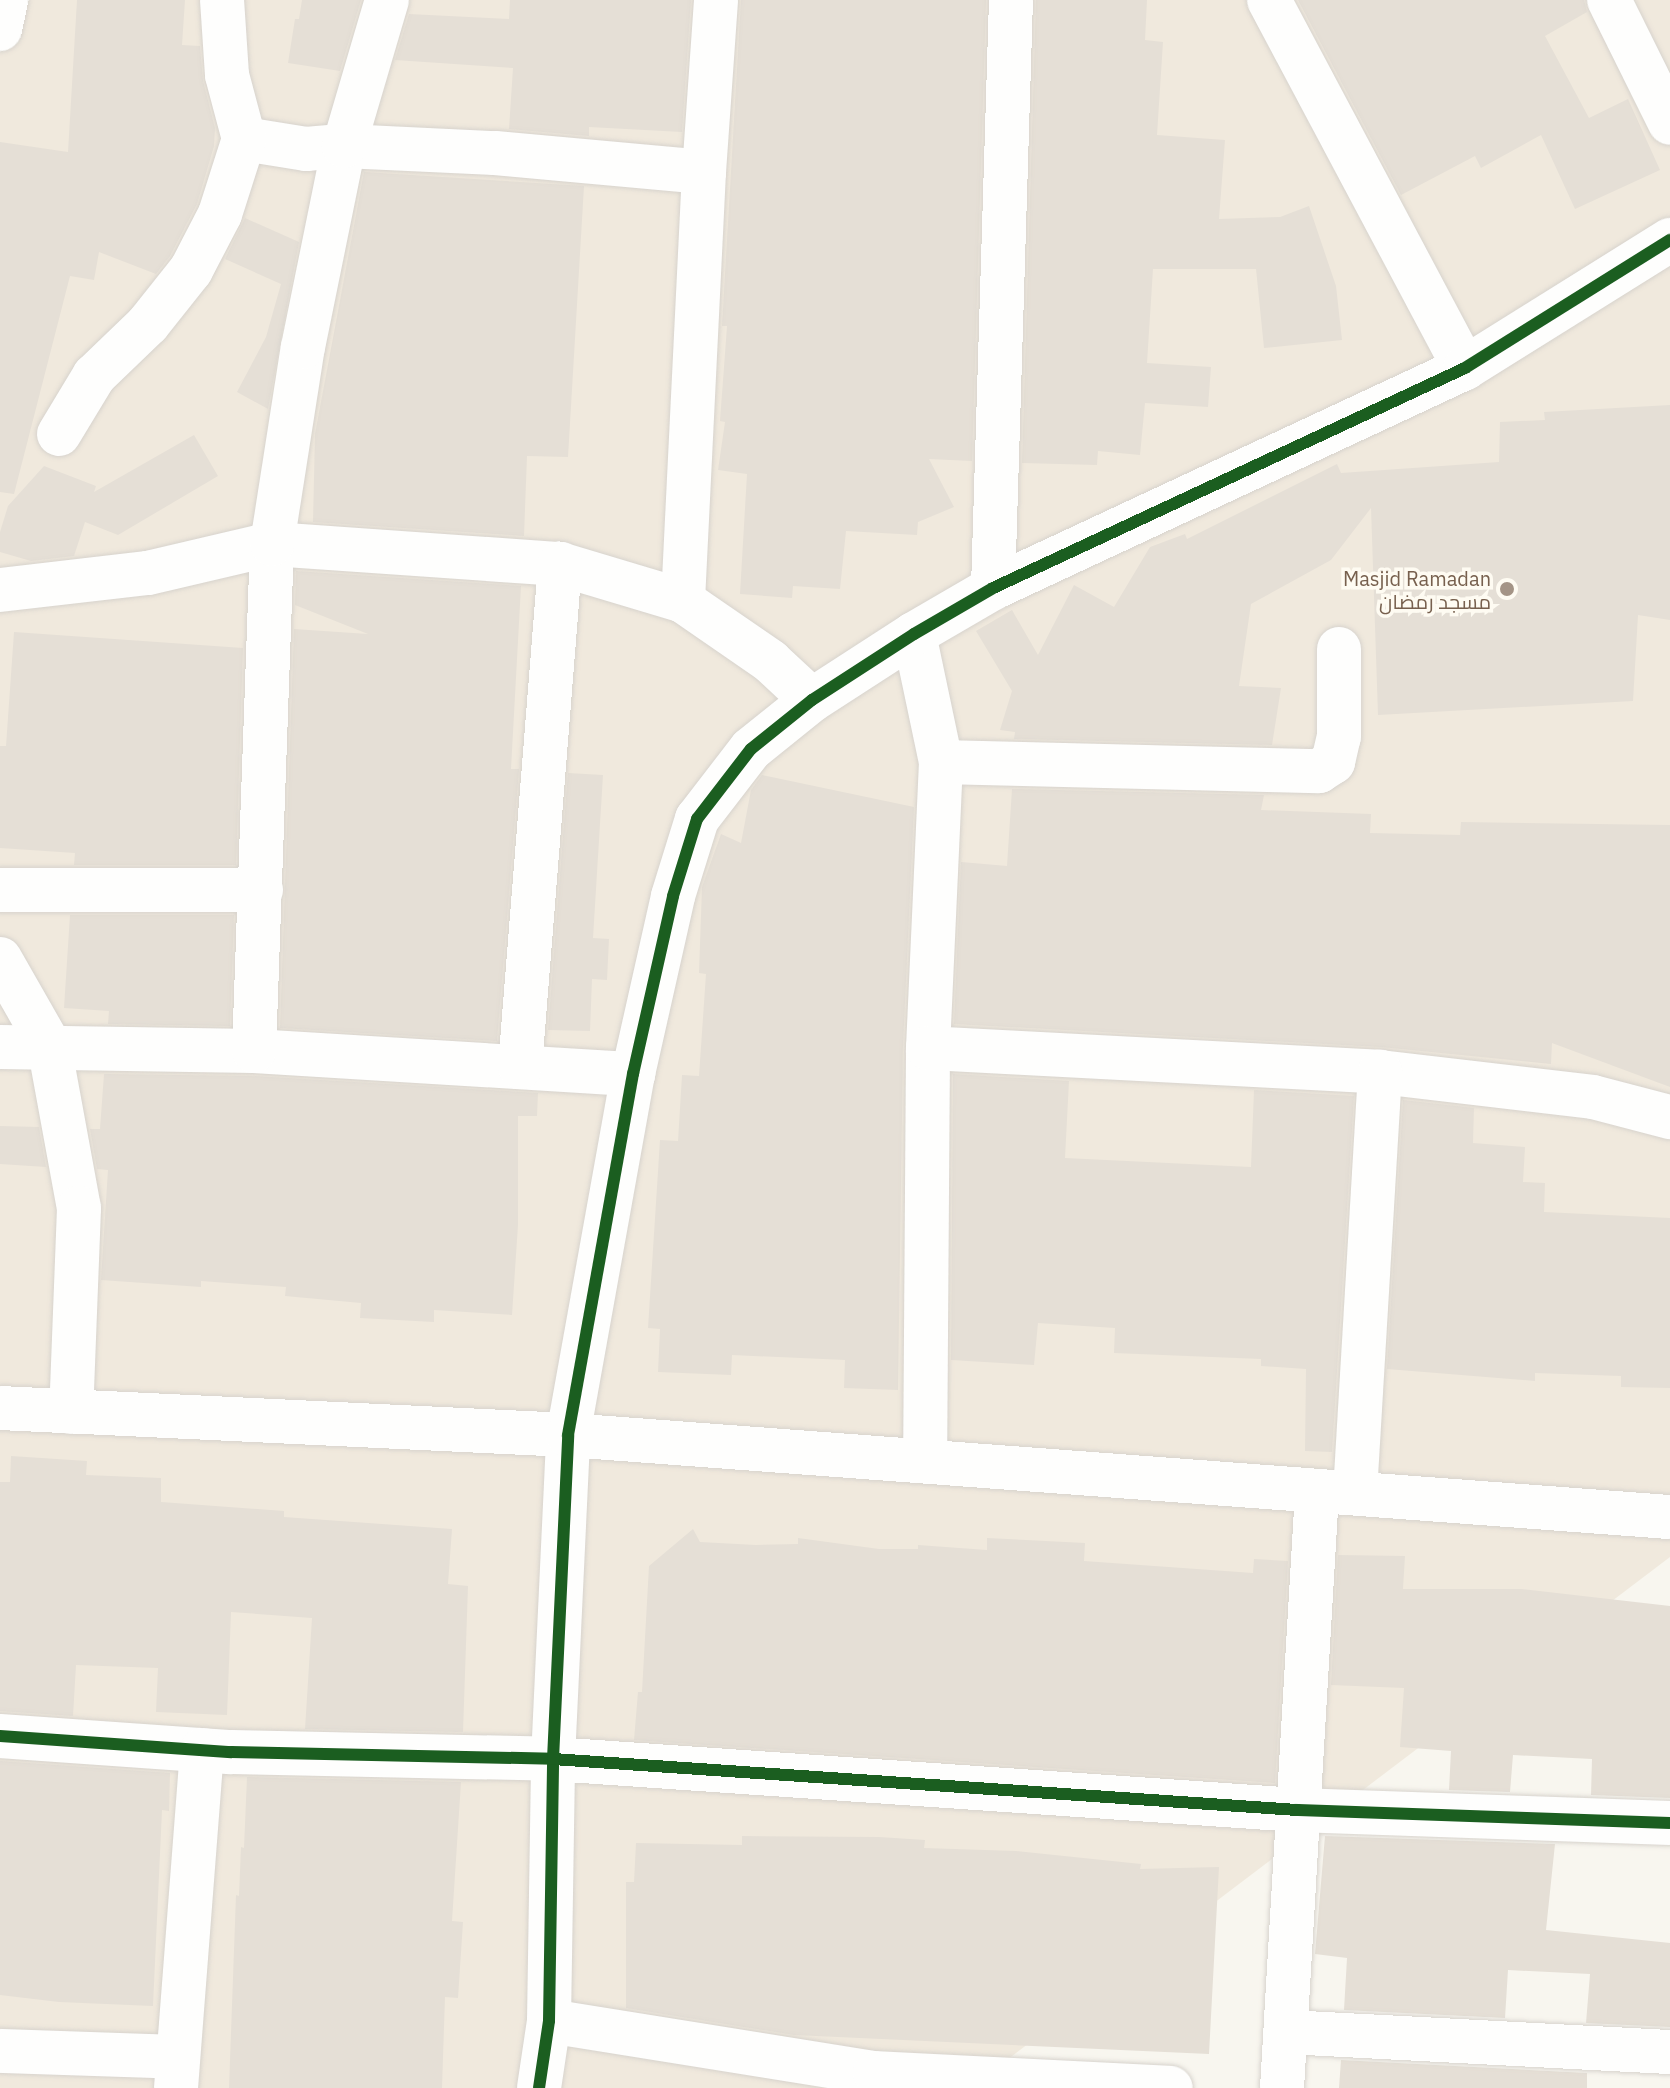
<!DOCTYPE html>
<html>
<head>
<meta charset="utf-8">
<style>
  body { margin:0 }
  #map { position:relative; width:1670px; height:2088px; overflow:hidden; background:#f8f6ef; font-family:"IBM Plex Sans",Cairo,sans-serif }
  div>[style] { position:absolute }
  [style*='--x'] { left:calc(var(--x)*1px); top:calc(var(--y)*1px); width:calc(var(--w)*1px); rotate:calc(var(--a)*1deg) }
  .residential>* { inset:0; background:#f0e9dd }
  .building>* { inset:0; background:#e5dfd6 }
  .roads { filter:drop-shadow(0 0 2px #d7d3cd) drop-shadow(0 0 2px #d7d3cd) }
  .street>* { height:44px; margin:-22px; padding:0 22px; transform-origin:22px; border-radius:22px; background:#fefefd }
  .secondary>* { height:44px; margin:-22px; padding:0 22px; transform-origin:22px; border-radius:22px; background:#fefefd }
  .cycleway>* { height:12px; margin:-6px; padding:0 6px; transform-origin:6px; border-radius:6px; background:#1b5e20 }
  .dots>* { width:22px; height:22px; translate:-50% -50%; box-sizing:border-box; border:4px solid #fefbf2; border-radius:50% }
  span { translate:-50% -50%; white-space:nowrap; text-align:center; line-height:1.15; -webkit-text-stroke:7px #fefbf2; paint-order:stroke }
  .poi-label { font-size:20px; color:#77604e }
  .right { translate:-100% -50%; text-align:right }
</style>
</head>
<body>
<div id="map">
  <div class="residential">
    <i style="clip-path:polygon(0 0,1670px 0,1670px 1557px,970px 2088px,0 2088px)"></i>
  </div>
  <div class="building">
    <i style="clip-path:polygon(77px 0,185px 0,182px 45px,200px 46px,203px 81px,215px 128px,214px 146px,197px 204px,170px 256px,156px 274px,99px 252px,94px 280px,70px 276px,14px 494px,0 492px,0 142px,68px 152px)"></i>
    <i style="clip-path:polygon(302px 0,361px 0,340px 71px,288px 63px,295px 19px,299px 19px)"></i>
    <i style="clip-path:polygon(510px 0,691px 0,682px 132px,589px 127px,589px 136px,509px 129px,513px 68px,395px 60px,409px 14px,509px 19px)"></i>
    <i style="clip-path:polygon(741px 0,986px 0,972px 461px,929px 459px,954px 507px,918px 522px,917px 535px,846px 531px,840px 589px,793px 586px,792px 598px,740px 594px,747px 474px,718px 470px,725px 422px,720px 421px,727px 326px,722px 326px)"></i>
    <i style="clip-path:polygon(1036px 0,1147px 0,1145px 40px,1163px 42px,1157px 135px,1225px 140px,1219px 219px,1280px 217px,1309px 206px,1336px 286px,1342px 340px,1264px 348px,1256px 269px,1153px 269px,1147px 363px,1211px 367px,1208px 407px,1145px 403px,1140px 455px,1098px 451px,1097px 465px,1022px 463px)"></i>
    <i style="clip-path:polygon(1298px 0,1584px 0,1587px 12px,1545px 36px,1589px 118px,1628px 99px,1660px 170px,1575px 209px,1541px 135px,1481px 168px,1475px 156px,1401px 195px)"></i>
    <i style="clip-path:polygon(364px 172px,584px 186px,568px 457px,527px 456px,524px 536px,313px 522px,315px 434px)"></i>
    <i style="clip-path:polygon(245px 218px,299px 242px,268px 409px,237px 392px,266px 337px,281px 284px,225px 259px)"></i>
    <i style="clip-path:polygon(1670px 405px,1670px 620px,1638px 615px,1633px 701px,1378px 715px,1371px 508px,1331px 560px,1251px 604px,1239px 686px,1281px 688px,1272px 745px,1014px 739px,1015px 732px,1000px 730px,1012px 691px,976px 631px,1012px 610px,1038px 655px,1074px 585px,1114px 607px,1150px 547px,1185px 534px,1187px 539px,1337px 464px,1341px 473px,1499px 462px,1500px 422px,1545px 420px,1544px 412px)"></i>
    <i style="clip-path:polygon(194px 435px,218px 476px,118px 535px,85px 522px,74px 556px,31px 561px,0 552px,0 532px,8px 506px,44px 466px,96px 486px,94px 492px)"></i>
    <i style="clip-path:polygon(296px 571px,521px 586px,511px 769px,519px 769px,497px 1041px,280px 1028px,294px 629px,368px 634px,295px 605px)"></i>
    <i style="clip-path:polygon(14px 632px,243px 648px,236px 865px,74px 865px,75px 853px,0 848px,0 746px,6px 746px)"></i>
    <i style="clip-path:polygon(568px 773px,603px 775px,593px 938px,609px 939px,607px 980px,592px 979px,590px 1031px,548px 1030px)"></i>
    <i style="clip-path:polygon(762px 775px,914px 807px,903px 1047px,898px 1390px,844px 1388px,845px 1360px,732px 1355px,731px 1375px,658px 1372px,660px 1329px,648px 1328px,660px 1140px,678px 1141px,682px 1075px,699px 1076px,706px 974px,699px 973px,702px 887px,721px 834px,741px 843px,751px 790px)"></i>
    <i style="clip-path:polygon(1012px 789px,1264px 795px,1261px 810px,1371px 814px,1370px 833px,1460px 835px,1461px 822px,1670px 825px,1670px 1087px,1552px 1043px,1551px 1064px,1381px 1047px,954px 1024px,961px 862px,1007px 866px)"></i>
    <i style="clip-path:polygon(234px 915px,230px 1026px,108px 1024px,109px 1011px,64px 1008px,70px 915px)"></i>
    <i style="clip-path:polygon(104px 1074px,253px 1076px,538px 1093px,537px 1116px,518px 1116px,518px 1225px,512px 1315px,434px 1310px,434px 1322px,360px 1318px,361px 1303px,285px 1296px,286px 1287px,201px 1281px,201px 1287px,101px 1280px,108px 1170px,97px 1169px,90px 1129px,100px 1129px)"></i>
    <i style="clip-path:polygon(953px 1074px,1069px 1081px,1065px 1158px,1251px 1167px,1254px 1090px,1354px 1096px,1332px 1452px,1305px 1451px,1306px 1369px,1261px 1366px,1261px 1359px,1114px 1353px,1115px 1328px,1038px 1323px,1034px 1365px,951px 1360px)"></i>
    <i style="clip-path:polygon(1403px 1100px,1474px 1108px,1473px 1143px,1525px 1147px,1523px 1182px,1545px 1183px,1544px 1212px,1670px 1218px,1670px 1388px,1621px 1387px,1621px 1376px,1535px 1373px,1535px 1381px,1387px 1369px)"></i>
    <i style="clip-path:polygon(0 1126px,39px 1127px,46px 1167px,0 1164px)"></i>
    <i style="clip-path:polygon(11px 1456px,87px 1461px,86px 1475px,161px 1478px,161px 1502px,284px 1511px,284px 1517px,452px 1529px,448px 1584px,468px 1586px,463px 1732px,305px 1729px,312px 1618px,231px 1612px,227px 1715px,156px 1712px,158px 1668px,76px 1665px,73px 1716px,0 1711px,0 1482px,10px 1482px)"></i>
    <i style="clip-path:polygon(693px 1529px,700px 1542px,756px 1545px,798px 1544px,798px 1538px,879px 1549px,918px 1549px,918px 1545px,987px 1550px,987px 1538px,1085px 1543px,1084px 1561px,1253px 1573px,1254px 1559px,1288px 1561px,1275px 1783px,634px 1740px,638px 1692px,642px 1692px,649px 1566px)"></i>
    <i style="clip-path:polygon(1338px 1555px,1405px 1556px,1403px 1589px,1521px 1589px,1670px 1606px,1670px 1798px,1591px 1795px,1592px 1759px,1513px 1755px,1510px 1792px,1449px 1790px,1451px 1751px,1400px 1747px,1404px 1688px,1331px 1685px)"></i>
    <i style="clip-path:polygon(0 1761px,170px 1773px,169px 1811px,162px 1810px,153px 2006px,59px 2002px,0 1995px)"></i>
    <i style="clip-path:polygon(247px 1777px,461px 1782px,452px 1921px,463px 1922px,458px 1998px,445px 1997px,442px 2088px,229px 2088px,236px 1895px,239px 1896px,241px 1847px,244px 1848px)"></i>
    <i style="clip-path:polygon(742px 1836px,879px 1837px,925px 1840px,924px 1848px,1016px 1851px,1141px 1864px,1140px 1869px,1219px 1867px,1209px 2054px,794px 2035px,626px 2008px,626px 1882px,634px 1882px,636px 1843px,742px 1845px)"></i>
    <i style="clip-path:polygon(1325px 1836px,1555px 1844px,1546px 1930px,1670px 1943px,1670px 2027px,1586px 2023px,1590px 1974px,1508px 1970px,1505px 2018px,1344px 2010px,1347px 1958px,1315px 1954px)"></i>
    <i style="clip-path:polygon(1341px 2060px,1587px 2073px,1587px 2088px,1339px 2088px)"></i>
  </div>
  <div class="roads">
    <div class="street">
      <i style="--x:1269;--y:0;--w:417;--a:62"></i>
      <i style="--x:1609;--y:0;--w:137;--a:63.6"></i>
      <i style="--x:0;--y:29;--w:30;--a:-78"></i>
      <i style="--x:244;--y:139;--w:63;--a:9.2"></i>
      <i style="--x:306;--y:149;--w:38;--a:-5"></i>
      <i style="--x:344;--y:146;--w:151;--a:2.7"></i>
      <i style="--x:495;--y:153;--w:210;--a:5.2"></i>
      <i style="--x:59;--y:434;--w:68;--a:-58.9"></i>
      <i style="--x:94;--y:376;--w:75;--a:-43.9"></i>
      <i style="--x:148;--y:324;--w:69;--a:-51.5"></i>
      <i style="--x:191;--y:270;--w:63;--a:-62.6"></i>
      <i style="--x:220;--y:214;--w:79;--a:-72.3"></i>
      <i style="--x:244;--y:139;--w:66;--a:-104.9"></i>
      <i style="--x:227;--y:75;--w:75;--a:-93.8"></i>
      <i style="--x:993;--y:588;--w:588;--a:-88.25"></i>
      <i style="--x:0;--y:590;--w:149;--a:-6.6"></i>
      <i style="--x:148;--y:573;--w:127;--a:-13.2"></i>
      <i style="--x:272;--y:544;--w:289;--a:4"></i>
      <i style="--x:560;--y:564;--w:128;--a:16.7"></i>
      <i style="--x:683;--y:601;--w:106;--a:34.6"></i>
      <i style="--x:770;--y:661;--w:57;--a:42.9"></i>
      <i style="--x:683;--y:601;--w:430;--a:-87.2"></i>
      <i style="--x:704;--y:172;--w:172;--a:-86"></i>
      <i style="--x:914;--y:634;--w:131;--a:78.1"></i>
      <i style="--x:941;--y:762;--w:286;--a:92.6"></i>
      <i style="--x:928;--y:1048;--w:413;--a:90.4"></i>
      <i style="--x:941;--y:762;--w:378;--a:1.4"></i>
      <i style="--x:1319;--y:771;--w:17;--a:-33"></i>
      <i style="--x:1333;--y:762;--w:26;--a:-77"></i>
      <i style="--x:1339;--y:737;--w:88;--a:-90"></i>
      <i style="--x:0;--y:890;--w:261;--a:0"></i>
      <i style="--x:0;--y:959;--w:99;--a:60.3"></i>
      <i style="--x:49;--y:1045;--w:166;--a:79.6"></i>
      <i style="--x:79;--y:1208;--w:204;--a:92.2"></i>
      <i style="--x:0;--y:1047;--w:254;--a:0.9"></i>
      <i style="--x:254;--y:1051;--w:380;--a:3.5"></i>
      <i style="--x:928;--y:1048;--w:453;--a:3"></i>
      <i style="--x:1380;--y:1072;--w:214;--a:6.7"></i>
      <i style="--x:1593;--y:1097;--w:80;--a:14.6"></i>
      <i style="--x:254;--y:1051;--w:507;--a:-87.97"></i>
      <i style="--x:272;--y:544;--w:199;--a:-81.1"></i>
      <i style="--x:303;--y:347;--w:205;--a:-78.5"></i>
      <i style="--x:344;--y:146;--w:152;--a:-73.6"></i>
      <i style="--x:520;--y:1067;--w:505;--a:-85.45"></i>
      <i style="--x:1355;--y:1493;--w:422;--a:-86.6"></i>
      <i style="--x:0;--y:1736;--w:232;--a:4"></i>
      <i style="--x:231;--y:1752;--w:322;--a:1.2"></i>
      <i style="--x:553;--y:1759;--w:746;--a:3.92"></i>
      <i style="--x:1297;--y:1810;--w:373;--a:2"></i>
      <i style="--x:549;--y:2021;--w:330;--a:9.1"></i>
      <i style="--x:875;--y:2073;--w:296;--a:2.9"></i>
      <i style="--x:1287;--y:2032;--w:384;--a:3"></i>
      <i style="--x:0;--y:2051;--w:178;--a:1.9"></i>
      <i style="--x:176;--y:2088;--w:339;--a:-85.6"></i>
      <i style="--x:539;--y:2088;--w:68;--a:-81.5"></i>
      <i style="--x:549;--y:2021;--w:262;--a:-89.1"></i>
      <i style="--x:553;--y:1759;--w:324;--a:-87.3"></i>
      <i style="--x:568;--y:1435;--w:367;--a:-79.8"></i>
      <i style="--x:633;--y:1074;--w:182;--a:-77.3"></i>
      <i style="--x:673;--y:896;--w:81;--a:-72.7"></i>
      <i style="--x:697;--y:819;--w:88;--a:-52.4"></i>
      <i style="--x:751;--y:749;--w:78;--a:-38.8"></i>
      <i style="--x:812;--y:700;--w:121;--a:-32.9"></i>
      <i style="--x:914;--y:634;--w:91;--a:-30.2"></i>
      <i style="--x:993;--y:588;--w:521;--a:-24.99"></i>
      <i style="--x:1465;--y:368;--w:242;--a:-32"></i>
      <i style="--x:1282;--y:2088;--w:598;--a:-86.64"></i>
    </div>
    <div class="secondary">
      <i style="--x:0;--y:1408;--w:569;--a:2.72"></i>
      <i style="--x:568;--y:1435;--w:1105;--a:4.26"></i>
    </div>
  </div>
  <div class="cycleway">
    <i style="--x:0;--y:1736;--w:232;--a:4"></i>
    <i style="--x:231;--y:1752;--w:322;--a:1.2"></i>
    <i style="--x:553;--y:1759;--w:746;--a:3.92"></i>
    <i style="--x:1297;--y:1810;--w:373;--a:2"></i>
    <i style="--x:539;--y:2088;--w:68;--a:-81.5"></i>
    <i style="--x:549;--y:2021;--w:262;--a:-89.1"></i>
    <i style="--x:553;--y:1759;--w:324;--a:-87.3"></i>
    <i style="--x:568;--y:1435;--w:367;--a:-79.8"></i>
    <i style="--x:633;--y:1074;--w:182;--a:-77.3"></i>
    <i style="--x:673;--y:896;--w:81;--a:-72.7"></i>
    <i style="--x:697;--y:819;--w:88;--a:-52.4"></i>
    <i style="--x:751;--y:749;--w:78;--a:-38.8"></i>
    <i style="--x:812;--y:700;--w:121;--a:-32.9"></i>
    <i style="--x:914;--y:634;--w:91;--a:-30.2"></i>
    <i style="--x:993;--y:588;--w:521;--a:-24.99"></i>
    <i style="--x:1465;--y:368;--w:242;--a:-32"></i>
  </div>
  <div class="dots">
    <i style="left:1507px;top:589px;background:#a49486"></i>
  </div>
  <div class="poi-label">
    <span class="right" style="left:1491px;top:590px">Masjid Ramadan<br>مسجد رمضان</span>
  </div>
</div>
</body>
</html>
